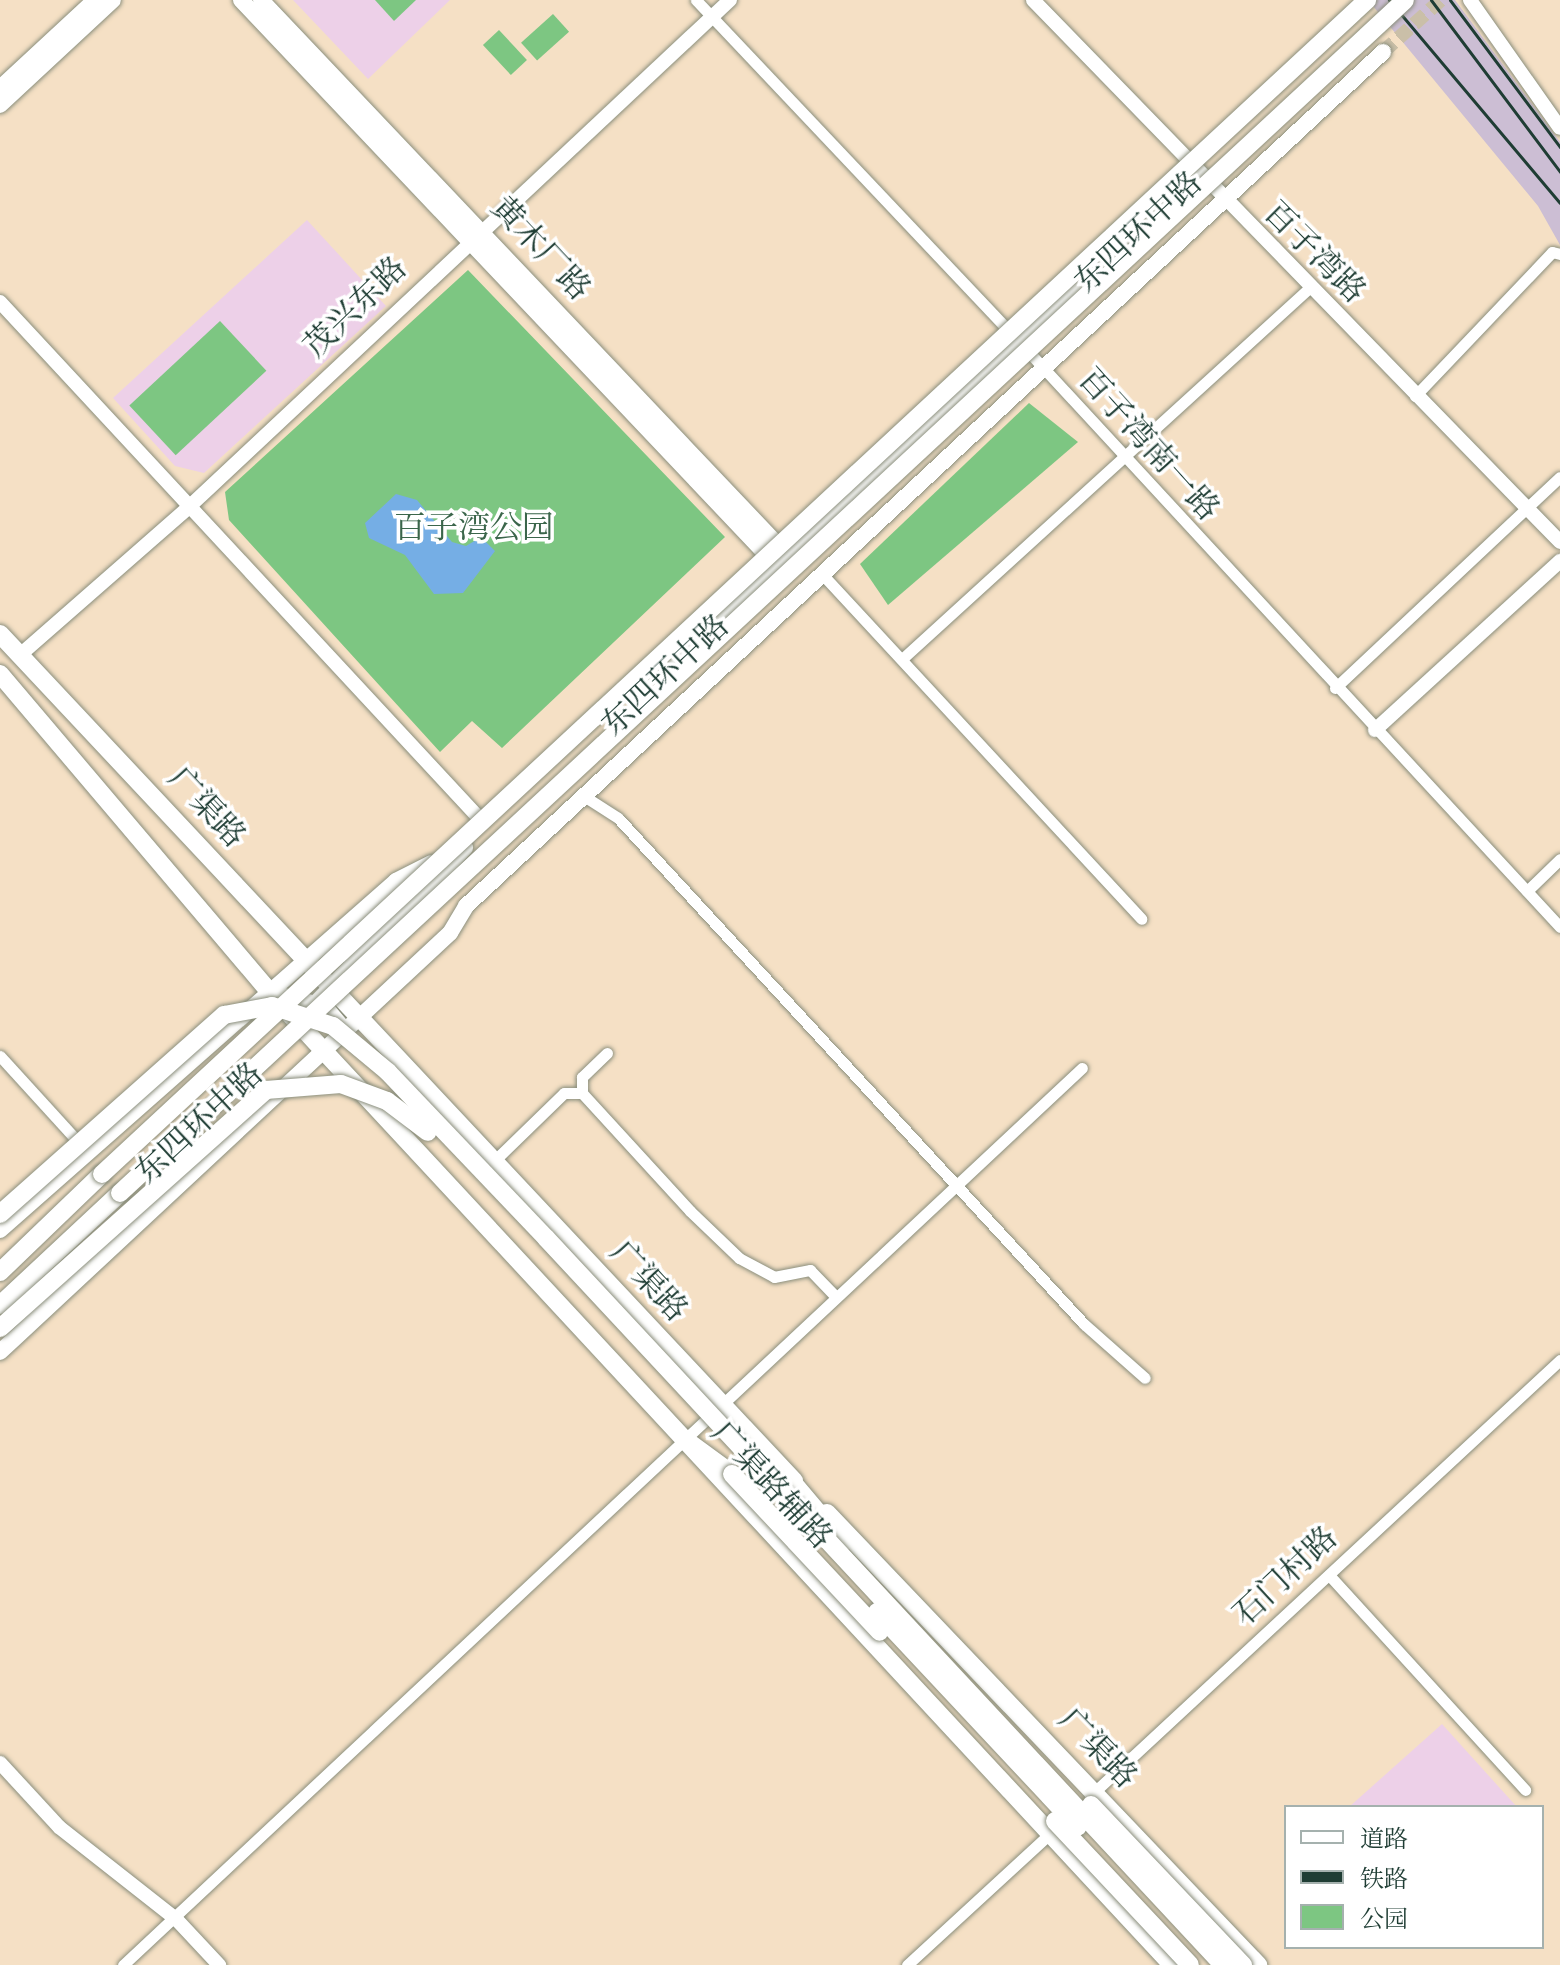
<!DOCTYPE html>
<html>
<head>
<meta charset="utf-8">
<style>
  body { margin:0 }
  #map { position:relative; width:1560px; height:1965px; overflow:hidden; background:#f5e0c5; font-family:"IM FELL English","Noto Serif SC",serif }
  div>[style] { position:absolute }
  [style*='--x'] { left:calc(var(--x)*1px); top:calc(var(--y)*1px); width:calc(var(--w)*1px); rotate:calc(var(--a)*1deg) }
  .built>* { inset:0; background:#edd0e8 }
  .industrial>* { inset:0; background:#ccbed4 }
  .green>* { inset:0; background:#7dc682; transform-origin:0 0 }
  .water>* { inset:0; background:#75aee5 }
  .tertiary-tunnel>* { height:14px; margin-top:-7px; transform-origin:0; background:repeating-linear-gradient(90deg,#cabfa8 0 14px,transparent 0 21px) }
  .roads { filter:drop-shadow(0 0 2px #8a8e7c) drop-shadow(0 0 2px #8a8e7c) }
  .minor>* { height:11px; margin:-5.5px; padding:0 5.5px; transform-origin:5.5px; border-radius:5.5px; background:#fff }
  .tertiary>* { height:14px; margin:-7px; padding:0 7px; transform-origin:7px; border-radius:7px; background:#fff }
  .secondary>* { height:16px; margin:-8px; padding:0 8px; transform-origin:8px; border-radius:8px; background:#fff }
  .primary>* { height:18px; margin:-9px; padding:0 9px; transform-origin:9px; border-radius:9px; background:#fff }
  .trunk>* { height:18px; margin:-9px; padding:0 9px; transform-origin:9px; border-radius:9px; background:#fff }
  .rail>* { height:3px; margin:-1.5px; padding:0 1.5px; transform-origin:1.5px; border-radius:1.5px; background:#1f3d34 }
  .bridges { filter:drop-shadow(0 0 2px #8a8e7c) drop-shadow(0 0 2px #8a8e7c) }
  .trunk-bridge>* { height:18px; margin:-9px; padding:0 9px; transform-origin:9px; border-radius:9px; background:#fff }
  span { translate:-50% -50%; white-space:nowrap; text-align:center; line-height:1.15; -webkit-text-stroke:7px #fff; paint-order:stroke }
  .street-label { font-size:32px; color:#1f3d34 }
  .park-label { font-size:32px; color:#3b664b }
  .legend { position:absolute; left:1284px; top:1805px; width:260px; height:144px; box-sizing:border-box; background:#fff; border:2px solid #a5b1ae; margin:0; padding:10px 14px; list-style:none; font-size:24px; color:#1f3d34 }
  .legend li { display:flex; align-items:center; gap:16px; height:40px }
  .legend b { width:40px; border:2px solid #a5b1ae }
</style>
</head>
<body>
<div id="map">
  <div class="built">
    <i style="clip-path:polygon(293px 0,450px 0,368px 79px)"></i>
    <i style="clip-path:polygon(307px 220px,386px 306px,204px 473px,175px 466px,113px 398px)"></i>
    <i style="clip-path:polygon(1442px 1724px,1517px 1807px,1349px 1807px)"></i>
  </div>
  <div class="industrial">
    <i style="clip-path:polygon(1368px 0,1455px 0,1560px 142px,1560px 245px,1538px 206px)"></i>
  </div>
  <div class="green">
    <i style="clip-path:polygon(375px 0,416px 0,394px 21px)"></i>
    <i style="left:553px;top:14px;width:24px;height:43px;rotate:48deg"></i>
    <i style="left:499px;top:30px;width:41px;height:22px;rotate:47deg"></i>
    <i style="clip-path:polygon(468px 270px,725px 537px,502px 748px,472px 721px,440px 752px,229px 520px,225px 492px)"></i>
    <i style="left:220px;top:321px;width:68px;height:124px;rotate:47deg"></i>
    <i style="clip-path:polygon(1029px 403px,1078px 442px,888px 605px,860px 564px)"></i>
  </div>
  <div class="water">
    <i style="clip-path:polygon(396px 494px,417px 500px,452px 542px,466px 546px,481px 537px,495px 551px,463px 593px,434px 594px,405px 555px,369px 538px,365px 523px)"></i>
  </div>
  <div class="tertiary-tunnel">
    <i style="--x:1383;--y:52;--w:78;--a:-41.9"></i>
  </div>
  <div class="roads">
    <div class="minor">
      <i style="--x:696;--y:0;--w:463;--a:46.6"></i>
      <i style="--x:1026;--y:349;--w:787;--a:47.27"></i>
      <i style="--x:1415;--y:396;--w:199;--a:-46.4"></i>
      <i style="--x:1552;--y:252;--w:8;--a:14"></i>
      <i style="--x:822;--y:574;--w:470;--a:47.2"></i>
      <i style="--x:902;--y:659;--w:549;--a:-42.34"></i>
      <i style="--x:1335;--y:688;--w:308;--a:-43.2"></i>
      <i style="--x:584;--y:796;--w:40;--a:32.9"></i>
      <i style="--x:618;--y:818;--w:688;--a:47.36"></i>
      <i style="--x:1084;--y:1324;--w:81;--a:41.5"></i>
      <i style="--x:1527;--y:891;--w:46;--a:-44.1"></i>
      <i style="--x:607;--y:1053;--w:35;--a:136"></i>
      <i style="--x:582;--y:1077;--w:16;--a:90"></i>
      <i style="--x:582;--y:1093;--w:160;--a:47.5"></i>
      <i style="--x:690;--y:1211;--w:68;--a:43.8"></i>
      <i style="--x:739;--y:1258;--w:40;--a:28"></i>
      <i style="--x:774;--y:1277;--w:37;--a:-11"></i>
      <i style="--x:810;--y:1270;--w:37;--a:46"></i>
      <i style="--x:0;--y:1056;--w:122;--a:47.7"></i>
      <i style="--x:493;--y:1162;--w:99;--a:-44.2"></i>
      <i style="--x:564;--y:1093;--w:18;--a:0"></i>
      <i style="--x:1329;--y:1575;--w:291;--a:47.6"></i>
      <i style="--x:1090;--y:1796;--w:641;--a:-42.85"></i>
      <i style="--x:123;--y:1965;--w:1313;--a:-43.09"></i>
      <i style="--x:907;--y:1965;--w:200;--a:-42.6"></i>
    </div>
    <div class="tertiary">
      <i style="--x:1033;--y:0;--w:756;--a:45.8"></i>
      <i style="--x:1470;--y:0;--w:156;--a:54.9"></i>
      <i style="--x:0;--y:302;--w:703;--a:47.13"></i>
      <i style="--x:20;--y:655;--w:226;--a:-41.2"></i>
      <i style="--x:190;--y:506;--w:740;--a:-43.14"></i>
      <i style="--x:1375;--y:730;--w:251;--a:-42.4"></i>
      <i style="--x:0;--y:1763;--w:87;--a:47.3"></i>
      <i style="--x:59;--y:1827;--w:150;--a:38.2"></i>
      <i style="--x:177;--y:1920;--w:62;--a:47"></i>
    </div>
    <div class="secondary">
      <i style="--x:241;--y:0;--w:759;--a:46.55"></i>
      <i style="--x:261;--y:0;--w:746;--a:46.52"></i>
      <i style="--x:0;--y:88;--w:129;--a:-42.8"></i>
      <i style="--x:0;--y:105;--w:154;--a:-42.9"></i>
      <i style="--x:656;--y:672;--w:617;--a:-42.44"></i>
      <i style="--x:1111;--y:256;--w:100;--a:-46.2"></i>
      <i style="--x:307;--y:1012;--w:228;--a:-46.1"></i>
      <i style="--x:0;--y:1230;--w:528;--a:-41.39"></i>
      <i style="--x:396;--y:881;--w:39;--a:-27"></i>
      <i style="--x:0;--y:1352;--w:615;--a:-42.96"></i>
      <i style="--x:450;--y:933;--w:31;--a:-59"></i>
      <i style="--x:466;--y:906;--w:1253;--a:-42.96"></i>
    </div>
    <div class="primary">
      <i style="--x:0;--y:634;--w:1161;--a:46.85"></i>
      <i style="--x:0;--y:674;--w:419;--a:49.7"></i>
      <i style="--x:271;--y:994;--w:1325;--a:47.14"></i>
      <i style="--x:280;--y:996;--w:45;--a:14"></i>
      <i style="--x:324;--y:1007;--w:33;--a:50"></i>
      <i style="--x:827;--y:1513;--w:625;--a:46.36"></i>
    </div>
    <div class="trunk">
      <i style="--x:0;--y:1272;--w:141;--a:-43.9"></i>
      <i style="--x:0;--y:1305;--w:164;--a:-43"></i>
      <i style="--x:683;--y:1438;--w:61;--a:36.3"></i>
      <i style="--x:784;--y:1472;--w:92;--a:49.9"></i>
    </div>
  </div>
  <div class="rail">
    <i style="--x:1389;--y:0;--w:265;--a:49.9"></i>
    <i style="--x:1431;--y:0;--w:215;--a:53.1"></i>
    <i style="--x:1450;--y:0;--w:184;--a:53.2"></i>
  </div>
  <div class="bridges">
    <div class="trunk-bridge">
      <i style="--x:102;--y:1174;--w:1726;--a:-42.86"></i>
      <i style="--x:120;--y:1193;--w:1753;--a:-42.87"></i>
      <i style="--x:0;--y:1214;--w:300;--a:-41.6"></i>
      <i style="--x:224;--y:1015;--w:49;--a:-10.6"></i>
      <i style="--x:272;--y:1006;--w:64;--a:18.2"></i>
      <i style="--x:333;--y:1026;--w:72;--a:39.9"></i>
      <i style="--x:388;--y:1072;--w:229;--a:46.4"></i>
      <i style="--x:546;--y:1238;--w:993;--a:47.04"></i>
      <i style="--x:0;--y:1328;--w:357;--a:-41.8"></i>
      <i style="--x:266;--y:1090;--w:75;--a:-4.6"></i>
      <i style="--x:341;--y:1084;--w:49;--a:20.3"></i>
      <i style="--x:387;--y:1101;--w:51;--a:37.1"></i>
      <i style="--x:732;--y:1474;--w:216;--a:46.9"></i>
      <i style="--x:877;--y:1612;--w:294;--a:46.9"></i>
      <i style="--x:1091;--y:1805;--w:221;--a:46.5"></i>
      <i style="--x:1055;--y:1821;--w:197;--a:46.8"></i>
    </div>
  </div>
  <div class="street-label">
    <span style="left:1140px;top:234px;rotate:-43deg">东四环中路</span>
    <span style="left:539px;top:250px;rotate:47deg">黄木厂路</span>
    <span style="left:1313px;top:254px;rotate:45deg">百子湾路</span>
    <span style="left:357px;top:309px;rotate:-44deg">茂兴东路</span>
    <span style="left:1147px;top:446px;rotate:48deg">百子湾南一路</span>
    <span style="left:667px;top:677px;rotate:-43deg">东四环中路</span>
    <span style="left:205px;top:809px;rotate:47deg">广渠路</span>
    <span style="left:201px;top:1125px;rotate:-43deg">东四环中路</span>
    <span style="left:647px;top:1283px;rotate:47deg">广渠路</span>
    <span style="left:770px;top:1487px;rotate:47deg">广渠路辅路</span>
    <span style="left:1287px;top:1578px;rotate:-43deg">石门村路</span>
    <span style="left:1096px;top:1750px;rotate:46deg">广渠路</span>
  </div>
  <div class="park-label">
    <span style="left:474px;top:530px">百子湾公园</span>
  </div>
  <ul class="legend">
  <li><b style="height:10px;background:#fff"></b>道路</li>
  <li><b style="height:10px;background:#1f3d34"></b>铁路</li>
  <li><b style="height:22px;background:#7dc682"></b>公园</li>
  </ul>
</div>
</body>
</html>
